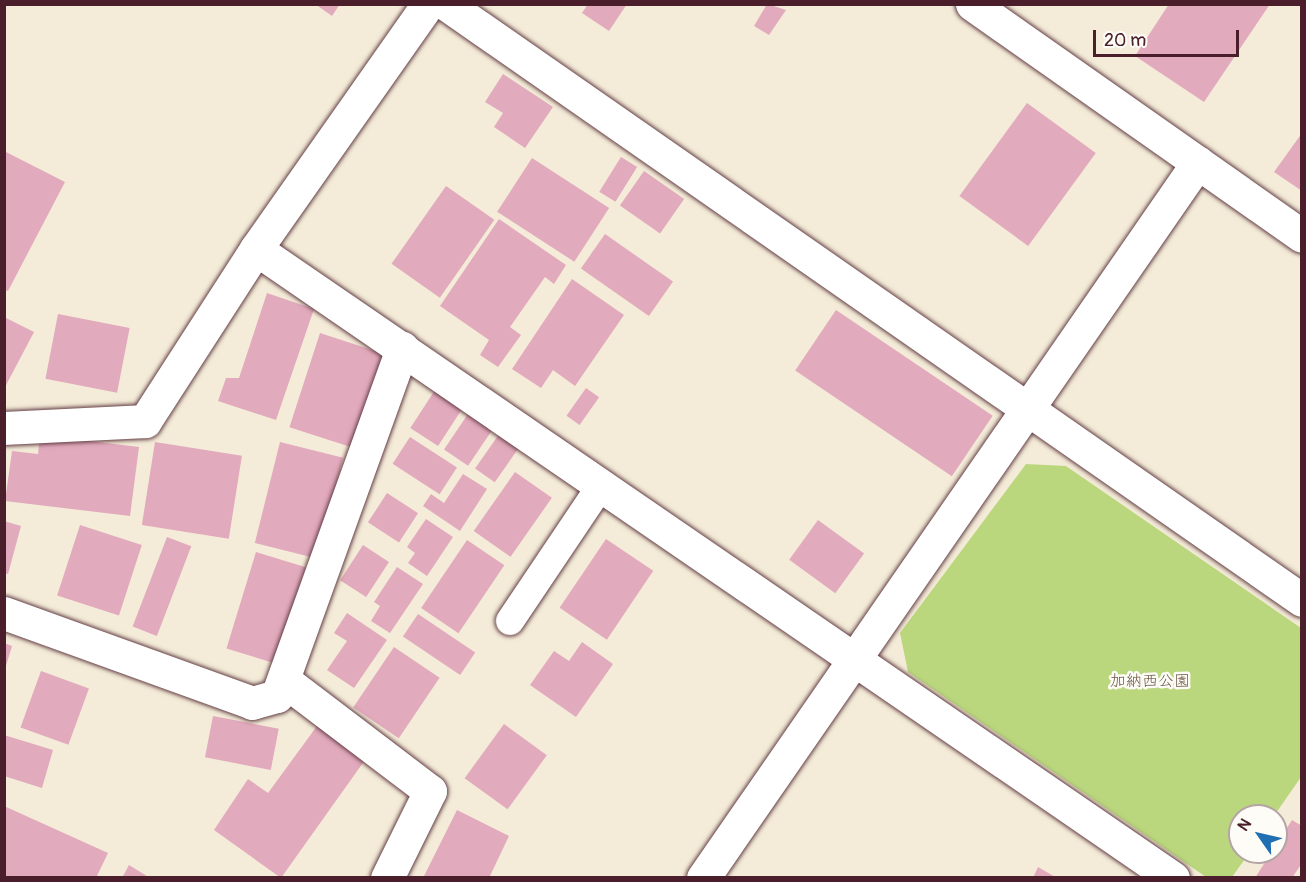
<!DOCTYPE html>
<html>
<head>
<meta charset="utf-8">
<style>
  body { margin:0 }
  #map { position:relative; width:1306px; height:882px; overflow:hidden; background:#f4ecd8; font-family:Pangolin,"Klee One",sans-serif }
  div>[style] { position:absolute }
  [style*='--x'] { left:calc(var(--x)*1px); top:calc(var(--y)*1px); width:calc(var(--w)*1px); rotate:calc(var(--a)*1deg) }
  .green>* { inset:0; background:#bad77d }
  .building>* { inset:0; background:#e2aabd; transform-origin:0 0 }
  .roads { filter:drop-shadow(0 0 2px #643e45) drop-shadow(0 0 2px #643e45) }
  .service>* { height:28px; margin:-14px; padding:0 14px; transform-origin:14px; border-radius:14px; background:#fff }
  .minor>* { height:33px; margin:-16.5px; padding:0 16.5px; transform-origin:16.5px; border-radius:16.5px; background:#fff }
  .tertiary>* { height:33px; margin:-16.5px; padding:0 16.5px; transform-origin:16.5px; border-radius:16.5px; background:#fff }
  span { translate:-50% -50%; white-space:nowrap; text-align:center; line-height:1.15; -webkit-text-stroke:5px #fdfcf7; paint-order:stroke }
  .park-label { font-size:16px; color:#6c5644 }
  .frame { position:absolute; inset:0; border:6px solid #4a1f2b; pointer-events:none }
  .north { position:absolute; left:1228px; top:804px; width:60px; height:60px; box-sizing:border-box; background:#fdfcf7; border:2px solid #b5a4a5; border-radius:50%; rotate:304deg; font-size:16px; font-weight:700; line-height:24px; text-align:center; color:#4a1f2b }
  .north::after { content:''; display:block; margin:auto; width:21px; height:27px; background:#1f6fb2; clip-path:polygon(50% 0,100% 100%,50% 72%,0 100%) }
  .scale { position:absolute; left:1093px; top:30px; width:146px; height:27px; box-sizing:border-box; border:3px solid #4a1f2b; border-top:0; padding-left:8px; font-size:18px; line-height:21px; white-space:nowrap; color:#4a1f2b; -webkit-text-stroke:4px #fdfcf7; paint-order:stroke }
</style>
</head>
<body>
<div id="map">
  <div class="green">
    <i style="clip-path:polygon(1026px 464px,1066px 466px,1301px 628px,1301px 777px,1274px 816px,1240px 816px,1240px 852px,1250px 852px,1232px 877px,1206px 877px,908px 672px,900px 633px)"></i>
  </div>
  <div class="building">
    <i style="clip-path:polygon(315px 4px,340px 4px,332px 16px)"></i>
    <i style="clip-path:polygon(588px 4px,627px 4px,609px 31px,582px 13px)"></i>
    <i style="clip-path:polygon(767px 4px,786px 10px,769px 35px,754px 26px)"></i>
    <i style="clip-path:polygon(1169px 4px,1270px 4px,1204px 102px,1135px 56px)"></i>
    <i style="clip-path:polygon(503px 74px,553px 107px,525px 148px,494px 127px,503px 113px,485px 102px)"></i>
    <i style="left:1027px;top:103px;width:85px;height:115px;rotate:36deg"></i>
    <i style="clip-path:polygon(1302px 133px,1302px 191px,1274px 172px)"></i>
    <i style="clip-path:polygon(4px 151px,65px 182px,8px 291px,4px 290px)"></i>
    <i style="left:621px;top:157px;width:19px;height:41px;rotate:32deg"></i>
    <i style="left:532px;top:158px;width:92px;height:64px;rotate:33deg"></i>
    <i style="left:644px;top:171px;width:49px;height:42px;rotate:35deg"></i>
    <i style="left:446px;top:186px;width:59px;height:95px;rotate:35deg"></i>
    <i style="clip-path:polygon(499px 219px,566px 265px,554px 284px,545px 277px,510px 327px,521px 335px,498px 367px,480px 355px,489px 340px,440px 306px)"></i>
    <i style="left:605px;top:234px;width:83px;height:42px;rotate:35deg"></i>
    <i style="clip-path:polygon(572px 279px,624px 315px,575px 386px,553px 370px,541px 388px,512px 369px)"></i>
    <i style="clip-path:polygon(267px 293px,314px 309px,276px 420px,218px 401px,226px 378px,239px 378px)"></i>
    <i style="left:836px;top:310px;width:189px;height:73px;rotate:34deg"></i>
    <i style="left:58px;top:314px;width:73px;height:66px;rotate:11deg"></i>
    <i style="clip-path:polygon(4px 317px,34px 332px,4px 389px)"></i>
    <i style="left:320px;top:333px;width:71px;height:99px;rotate:18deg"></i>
    <i style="left:437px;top:387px;width:33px;height:49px;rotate:33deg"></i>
    <i style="left:586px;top:388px;width:16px;height:34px;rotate:35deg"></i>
    <i style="left:472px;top:408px;width:29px;height:50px;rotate:34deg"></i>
    <i style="left:502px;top:430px;width:24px;height:47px;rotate:35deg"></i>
    <i style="clip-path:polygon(40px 435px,139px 447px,130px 516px,5px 501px,12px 451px,38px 454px)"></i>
    <i style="left:410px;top:437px;width:56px;height:32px;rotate:33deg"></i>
    <i style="left:155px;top:442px;width:88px;height:84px;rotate:9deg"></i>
    <i style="left:280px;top:442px;width:65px;height:104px;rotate:14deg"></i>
    <i style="left:515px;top:472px;width:45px;height:72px;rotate:35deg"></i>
    <i style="clip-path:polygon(463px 474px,487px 489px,460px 531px,423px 506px,431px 494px,444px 503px)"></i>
    <i style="left:387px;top:493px;width:37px;height:35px;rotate:33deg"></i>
    <i style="clip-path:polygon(426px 519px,453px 537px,427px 576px,408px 563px,415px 553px,407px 547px)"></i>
    <i style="left:818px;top:520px;width:57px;height:49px;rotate:36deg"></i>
    <i style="clip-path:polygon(4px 521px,21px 526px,8px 574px,4px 573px)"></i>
    <i style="left:80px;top:525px;width:65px;height:74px;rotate:18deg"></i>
    <i style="left:167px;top:537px;width:26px;height:96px;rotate:21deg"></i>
    <i style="left:606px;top:539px;width:57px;height:83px;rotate:34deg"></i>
    <i style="left:467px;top:540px;width:45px;height:82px;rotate:34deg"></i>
    <i style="left:363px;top:545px;width:31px;height:42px;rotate:33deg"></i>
    <i style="left:256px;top:552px;width:52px;height:101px;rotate:17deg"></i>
    <i style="clip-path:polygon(397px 567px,423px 584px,390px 633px,371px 621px,380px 606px,374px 602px)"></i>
    <i style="clip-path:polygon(347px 613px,387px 640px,354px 688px,327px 670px,347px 641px,334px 633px)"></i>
    <i style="left:418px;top:614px;width:69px;height:27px;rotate:34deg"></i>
    <i style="clip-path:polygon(582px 642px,613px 664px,576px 717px,530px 685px,554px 651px,569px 661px)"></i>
    <i style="clip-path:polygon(4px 643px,12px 646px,5px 669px,4px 669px)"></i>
    <i style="left:394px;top:647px;width:55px;height:73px;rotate:34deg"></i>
    <i style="left:41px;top:671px;width:51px;height:60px;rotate:20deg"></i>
    <i style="left:213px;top:716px;width:67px;height:42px;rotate:11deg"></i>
    <i style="left:504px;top:724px;width:53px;height:67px;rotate:36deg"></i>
    <i style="clip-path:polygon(317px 726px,365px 760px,281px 878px,214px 830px,248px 779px,268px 793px)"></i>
    <i style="clip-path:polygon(4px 735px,53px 750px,42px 788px,4px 776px)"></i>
    <i style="clip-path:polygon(4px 806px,108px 853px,96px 878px,4px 878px)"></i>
    <i style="clip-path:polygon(457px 810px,509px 836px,489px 878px,423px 878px)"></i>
    <i style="clip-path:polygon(1292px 820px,1302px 826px,1302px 863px,1292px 878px,1255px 878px)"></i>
    <i style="clip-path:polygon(129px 865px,150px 878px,122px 878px)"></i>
    <i style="clip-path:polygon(1038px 867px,1057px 878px,1033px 878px)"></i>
  </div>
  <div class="roads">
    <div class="service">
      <i style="--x:510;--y:621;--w:165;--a:-56.1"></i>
    </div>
    <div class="minor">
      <i style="--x:428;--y:4;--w:299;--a:125.1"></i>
      <i style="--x:256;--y:249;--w:1112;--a:34.45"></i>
      <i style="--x:446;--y:4;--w:1043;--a:34.85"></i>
      <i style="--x:4;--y:428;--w:141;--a:-2.8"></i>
      <i style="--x:145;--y:421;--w:205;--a:-57.2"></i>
      <i style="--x:4;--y:613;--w:264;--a:19.9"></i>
      <i style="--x:252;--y:703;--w:26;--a:-16"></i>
      <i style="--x:277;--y:696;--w:370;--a:-70.2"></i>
      <i style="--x:285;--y:681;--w:182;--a:37.2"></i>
      <i style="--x:430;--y:791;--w:97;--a:116.3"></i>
      <i style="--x:703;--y:878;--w:870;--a:-55.34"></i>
    </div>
    <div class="tertiary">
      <i style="--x:972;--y:4;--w:403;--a:35.1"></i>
    </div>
  </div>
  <div class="park-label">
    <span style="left:1150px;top:681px">加納西公園</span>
  </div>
  <div class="frame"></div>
  <div class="north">N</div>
  <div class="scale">20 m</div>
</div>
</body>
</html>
